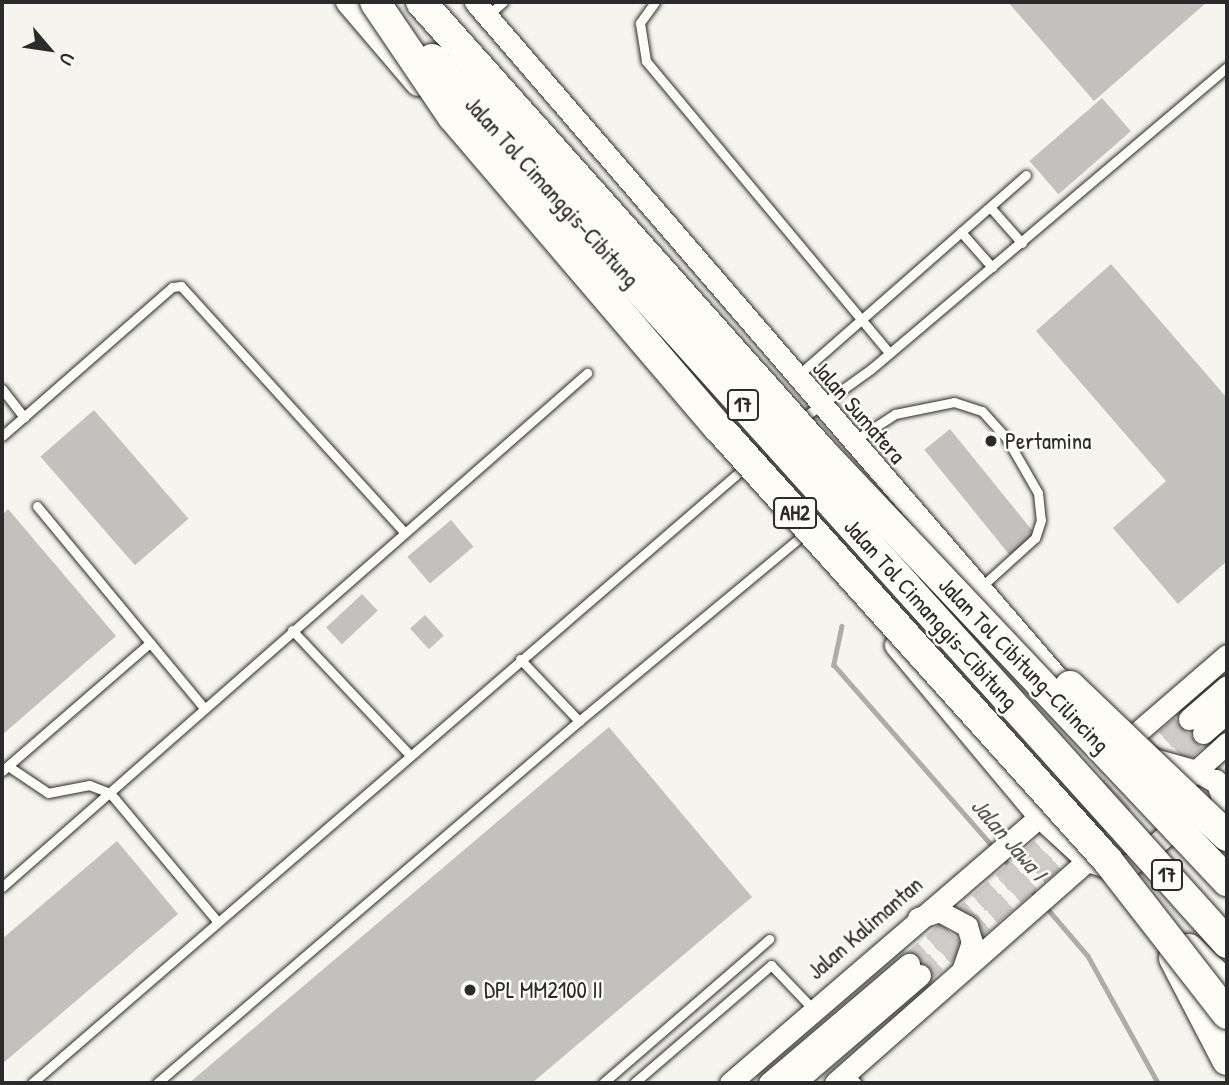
<!DOCTYPE html>
<html>
<head>
<meta charset="utf-8">
<style>
  body { margin:0 }
  #map { position:relative; width:1229px; height:1085px; overflow:hidden; background:#f5f4ef; font-family:"Patrick Hand",sans-serif }
  div>[style] { position:absolute }
  [style*='--x'] { left:calc(var(--x)*1px); top:calc(var(--y)*1px); width:calc(var(--w)*1px); rotate:calc(var(--a)*1deg) }
  .stream>* { height:4.5px; margin:-2.25px; padding:0 2.25px; transform-origin:2.25px; border-radius:2.25px; background:#adaca9 }
  .building>* { inset:0; background:#c2c1be; transform-origin:0 0 }
  .tertiary-tunnel>* { height:21px; margin-top:-10.5px; transform-origin:0; background:repeating-linear-gradient(90deg,#cdccc8 0 21px,transparent 0 31px) }
  .roads { filter:drop-shadow(0 0 2px #2b2b2b) drop-shadow(0 0 2px #2b2b2b) }
  .service>* { height:9px; margin:-4.5px; padding:0 4.5px; transform-origin:4.5px; border-radius:4.5px; background:#fdfcf7 }
  .tertiary>* { height:21px; margin:-10.5px; padding:0 10.5px; transform-origin:10.5px; border-radius:10.5px; background:#fdfcf7 }
  .motorway>* { height:30px; margin:-15px; padding:0 15px; transform-origin:15px; border-radius:15px; background:#fdfcf7 }
  .bridges { filter:drop-shadow(0 0 2px #2b2b2b) drop-shadow(0 0 2px #2b2b2b) }
  .motorway-bridge>* { height:30px; margin:-15px; padding:0 15px; transform-origin:15px; border-radius:15px; background:#fdfcf7 }
  .dots>* { width:19px; height:19px; translate:-50% -50%; box-sizing:border-box; border:4px solid #fdfcf7; border-radius:50% }
  span { translate:-50% -50%; white-space:nowrap; text-align:center; line-height:1.15; -webkit-text-stroke:5px #fdfcf7; paint-order:stroke }
  .shield-label span { padding:2px 5px; background:#fdfcf7; border:2px solid; border-radius:5px; -webkit-text-stroke-width:0 }
  .shield-label { font-size:21px; color:#2b2b2b; font-weight:700 }
  .street-label { font-size:23px; color:#2b2b2b }
  .poi-label { font-size:23px; color:#2b2b2b }
  .left { translate:0 -50%; text-align:left }
  .water-label { font-size:24px; color:#585857; font-style:italic }
  .frame { position:absolute; inset:0; border:4px solid #2b2b2b; pointer-events:none }
  .north { position:absolute; left:14px; top:14px; width:70px; height:70px; -webkit-text-stroke:5px #fdfcf7; paint-order:stroke; rotate:119deg; font-size:19px; font-weight:700; line-height:28px; text-align:center; color:#2b2b2b }
  .north::after { content:''; display:block; margin:auto; width:24px; height:32px; background:#2b2b2b; clip-path:polygon(50% 0,100% 100%,50% 72%,0 100%) }
</style>
</head>
<body>
<div id="map">
  <div class="stream">
    <i style="--x:842;--y:626;--w:40;--a:102"></i>
    <i style="--x:834;--y:665;--w:243;--a:48.8"></i>
    <i style="--x:1002;--y:857;--w:55;--a:48.7"></i>
    <i style="--x:1046;--y:907;--w:65;--a:49.4"></i>
    <i style="--x:1088;--y:956;--w:145;--a:61.1"></i>
  </div>
  <div class="building">
    <i style="clip-path:polygon(1008px 2px,1207px 2px,1094px 101px)"></i>
    <i style="left:1102px;top:98px;width:44px;height:96px;rotate:49deg"></i>
    <i style="clip-path:polygon(1111px 264px,1227px 398px,1227px 561px,1178px 604px,1113px 528px,1166px 481px,1036px 331px)"></i>
    <i style="left:94px;top:410px;width:144px;height:71px;rotate:49deg"></i>
    <i style="left:950px;top:429px;width:137px;height:33px;rotate:51deg"></i>
    <i style="clip-path:polygon(8px 509px,116px 636px,2px 735px,2px 515px)"></i>
    <i style="left:451px;top:520px;width:35px;height:57px;rotate:50deg"></i>
    <i style="left:362px;top:594px;width:23px;height:49px;rotate:47deg"></i>
    <i style="left:425px;top:615px;width:28px;height:20px;rotate:48deg"></i>
    <i style="clip-path:polygon(609px 727px,752px 897px,532px 1083px,189px 1083px)"></i>
    <i style="clip-path:polygon(117px 841px,178px 914px,2px 1064px,2px 939px)"></i>
  </div>
  <div class="tertiary-tunnel">
    <i style="--x:909;--y:964;--w:372;--a:-41.2"></i>
    <i style="--x:920;--y:975;--w:372;--a:-40.5"></i>
  </div>
  <div class="roads">
    <div class="service">
      <i style="--x:655;--y:2;--w:26;--a:126"></i>
      <i style="--x:640;--y:23;--w:38;--a:81"></i>
      <i style="--x:646;--y:61;--w:380;--a:50.2"></i>
      <i style="--x:487;--y:16;--w:21;--a:-41"></i>
      <i style="--x:990;--y:207;--w:48;--a:48.4"></i>
      <i style="--x:961;--y:232;--w:47;--a:48.5"></i>
      <i style="--x:796;--y:377;--w:306;--a:-41.3"></i>
      <i style="--x:2;--y:389;--w:36;--a:52"></i>
      <i style="--x:800;--y:420;--w:87;--a:-35.7"></i>
      <i style="--x:871;--y:369;--w:467;--a:-40.3"></i>
      <i style="--x:2;--y:436;--w:226;--a:-41.2"></i>
      <i style="--x:172;--y:287;--w:9;--a:-6"></i>
      <i style="--x:181;--y:286;--w:333;--a:47.8"></i>
      <i style="--x:855;--y:440;--w:48;--a:-33"></i>
      <i style="--x:895;--y:414;--w:60;--a:-11.5"></i>
      <i style="--x:954;--y:402;--w:29;--a:18"></i>
      <i style="--x:982;--y:411;--w:38;--a:48"></i>
      <i style="--x:1007;--y:439;--w:62;--a:60.1"></i>
      <i style="--x:1038;--y:493;--w:27;--a:84"></i>
      <i style="--x:1041;--y:520;--w:19;--a:108"></i>
      <i style="--x:1035;--y:538;--w:73;--a:137.8"></i>
      <i style="--x:37;--y:506;--w:261;--a:50.4"></i>
      <i style="--x:292;--y:630;--w:172;--a:46.7"></i>
      <i style="--x:520;--y:659;--w:86;--a:46.4"></i>
      <i style="--x:579;--y:721;--w:291;--a:-39.7"></i>
      <i style="--x:8;--y:766;--w:48;--a:34"></i>
      <i style="--x:48;--y:793;--w:42;--a:-11"></i>
      <i style="--x:89;--y:785;--w:22;--a:21"></i>
      <i style="--x:110;--y:793;--w:168;--a:50.1"></i>
      <i style="--x:2;--y:771;--w:196;--a:-40.9"></i>
      <i style="--x:2;--y:887;--w:779;--a:-41.3"></i>
      <i style="--x:847;--y:1073;--w:14;--a:45"></i>
      <i style="--x:32;--y:1083;--w:979;--a:-40.82"></i>
      <i style="--x:157;--y:1083;--w:556;--a:-40.62"></i>
      <i style="--x:603;--y:1083;--w:220;--a:-40.9"></i>
      <i style="--x:634;--y:1083;--w:181;--a:-40.7"></i>
      <i style="--x:771;--y:965;--w:61;--a:46.3"></i>
    </div>
    <div class="tertiary">
      <i style="--x:346;--y:2;--w:109;--a:49.5"></i>
      <i style="--x:475;--y:2;--w:922;--a:49.22"></i>
      <i style="--x:895;--y:645;--w:224;--a:50.1"></i>
      <i style="--x:1039;--y:817;--w:65;--a:42.5"></i>
      <i style="--x:1087;--y:861;--w:27;--a:17"></i>
      <i style="--x:1189;--y:719;--w:50;--a:-41"></i>
      <i style="--x:1203;--y:733;--w:32;--a:-41"></i>
      <i style="--x:1118;--y:749;--w:144;--a:-40.8"></i>
      <i style="--x:1147;--y:757;--w:51;--a:15.9"></i>
      <i style="--x:1196;--y:771;--w:35;--a:29"></i>
      <i style="--x:1187;--y:779;--w:54;--a:-42"></i>
      <i style="--x:1216;--y:780;--w:35;--a:72"></i>
      <i style="--x:1111;--y:867;--w:21;--a:-8"></i>
      <i style="--x:1132;--y:864;--w:48;--a:-40"></i>
      <i style="--x:1169;--y:833;--w:20;--a:-81"></i>
      <i style="--x:918;--y:918;--w:22;--a:-18"></i>
      <i style="--x:939;--y:911;--w:32;--a:28"></i>
      <i style="--x:967;--y:926;--w:17;--a:73"></i>
      <i style="--x:972;--y:942;--w:28;--a:109"></i>
      <i style="--x:730;--y:1083;--w:408;--a:-40.7"></i>
      <i style="--x:769;--y:1083;--w:184;--a:-40.4"></i>
      <i style="--x:794;--y:1083;--w:166;--a:-40.6"></i>
      <i style="--x:835;--y:1083;--w:336;--a:-41.4"></i>
    </div>
    <div class="motorway">
      <i style="--x:1189;--y:949;--w:53;--a:44.2"></i>
      <i style="--x:1174;--y:958;--w:115;--a:62.5"></i>
    </div>
  </div>
  <div class="bridges">
    <div class="motorway-bridge">
      <i style="--x:375;--y:2;--w:139;--a:55.9"></i>
      <i style="--x:453;--y:117;--w:409;--a:49.5"></i>
      <i style="--x:719;--y:428;--w:582;--a:48.06"></i>
      <i style="--x:1108;--y:861;--w:194;--a:52.1"></i>
      <i style="--x:421;--y:2;--w:600;--a:48.31"></i>
      <i style="--x:820;--y:450;--w:593;--a:46.64"></i>
      <i style="--x:432;--y:59;--w:1189;--a:48.03"></i>
      <i style="--x:1070;--y:686;--w:217;--a:43.7"></i>
    </div>
  </div>
  <div class="dots">
    <i style="left:991px;top:441px;background:#2b2b2b"></i>
    <i style="left:470px;top:990px;background:#2b2b2b"></i>
  </div>
  <div class="shield-label">
    <span style="left:743px;top:405px">17</span>
    <span style="left:795px;top:513px">AH2</span>
    <span style="left:1167px;top:875px">17</span>
  </div>
  <div class="street-label">
    <span style="left:552px;top:192px;rotate:48deg">Jalan Tol Cimanggis–Cibitung</span>
    <span style="left:859px;top:412px;rotate:49deg">Jalan Sumatera</span>
    <span style="left:931px;top:614px;rotate:48deg">Jalan Tol Cimanggis–Cibitung</span>
    <span style="left:1024px;top:665px;rotate:46deg">Jalan Tol Cibitung–Cilincing</span>
    <span style="left:865px;top:928px;rotate:-41deg">Jalan Kalimantan</span>
  </div>
  <div class="poi-label">
    <span class="left" style="left:1005px;top:441px">Pertamina</span>
    <span class="left" style="left:484px;top:990px">DPL MM2100 II</span>
  </div>
  <div class="water-label">
    <span style="left:1009px;top:839px;rotate:49deg">Jalan Jawa I</span>
  </div>
  <div class="frame"></div>
  <div class="north">U</div>
</div>
</body>
</html>
